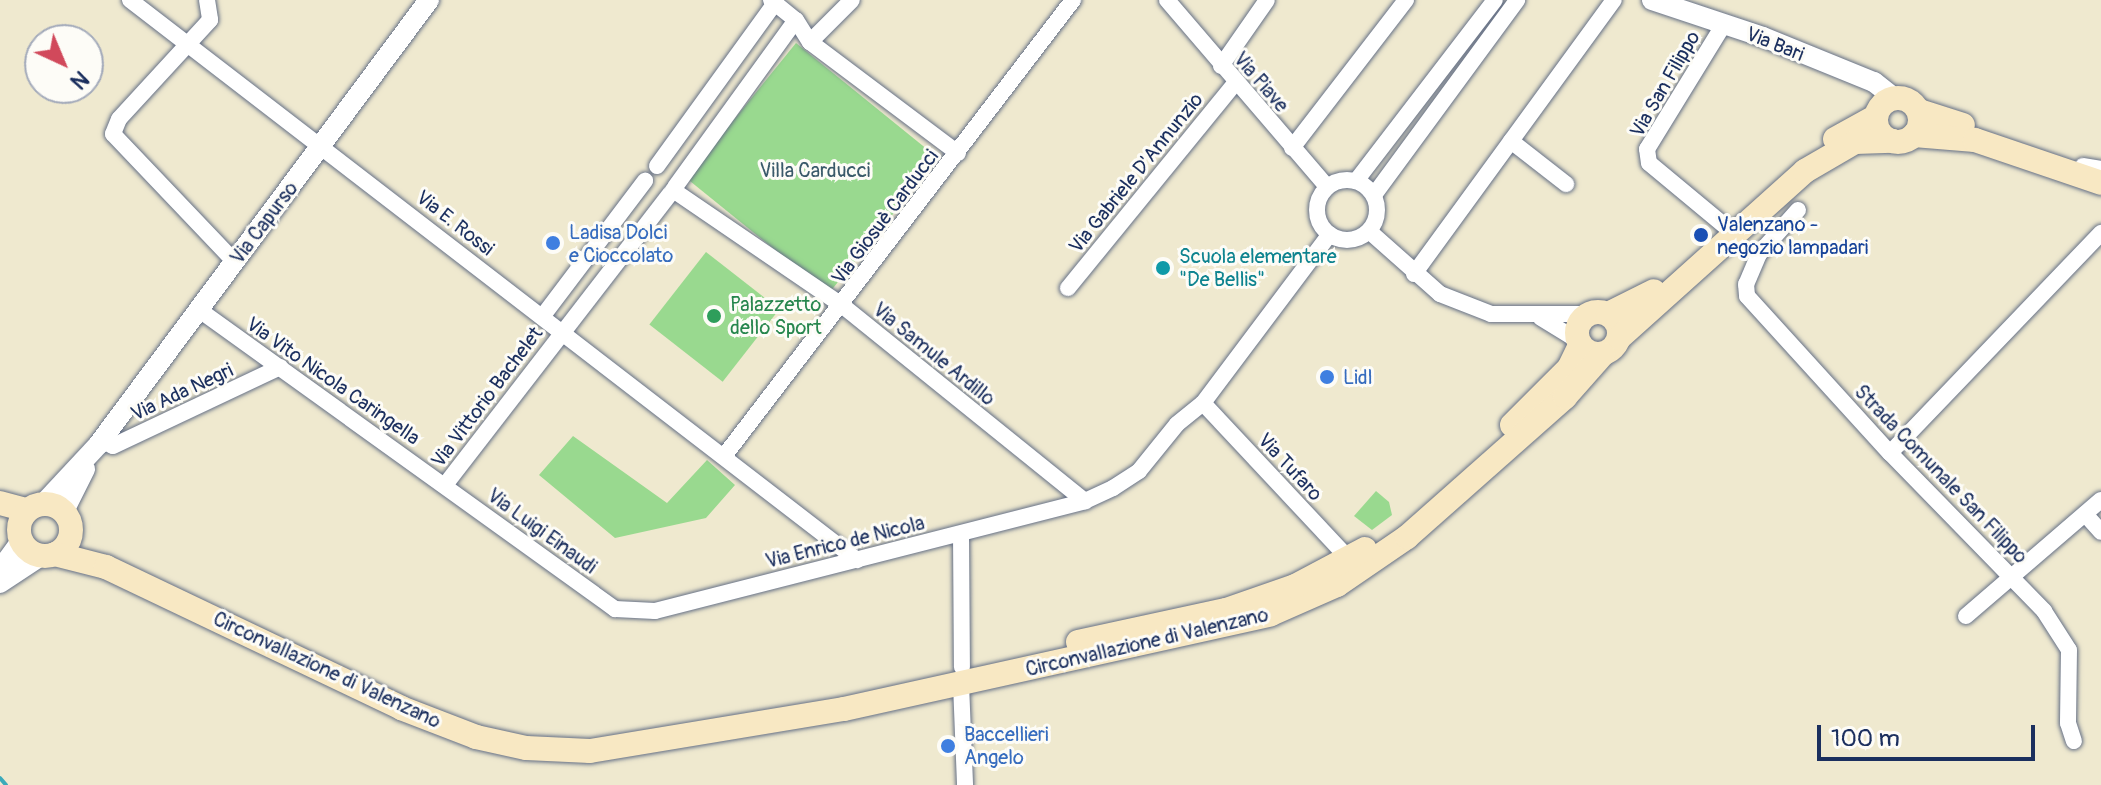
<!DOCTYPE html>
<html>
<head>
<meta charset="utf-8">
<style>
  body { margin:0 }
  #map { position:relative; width:2101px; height:785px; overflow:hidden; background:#efe9cf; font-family:Pangolin,sans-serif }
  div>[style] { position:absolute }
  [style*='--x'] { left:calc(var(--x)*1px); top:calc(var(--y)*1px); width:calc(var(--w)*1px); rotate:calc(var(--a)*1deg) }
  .green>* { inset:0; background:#99d98f; transform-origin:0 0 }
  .stream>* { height:4px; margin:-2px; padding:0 2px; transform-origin:2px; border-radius:2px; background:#3caaba }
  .roads { filter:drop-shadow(0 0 2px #657086) drop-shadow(0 0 2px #657086) }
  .minor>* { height:16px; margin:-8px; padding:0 8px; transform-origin:8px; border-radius:8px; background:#fff }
  .minor>.ring { margin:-8px; padding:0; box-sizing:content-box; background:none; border:16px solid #fff; border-radius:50% }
  .tertiary>* { height:20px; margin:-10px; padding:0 10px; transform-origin:10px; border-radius:10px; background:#fff }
  .secondary>* { height:24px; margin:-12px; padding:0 12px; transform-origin:12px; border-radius:12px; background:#f8e8c3 }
  .secondary>.ring { margin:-12px; padding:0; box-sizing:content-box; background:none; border:24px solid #f8e8c3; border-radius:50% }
  .dots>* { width:22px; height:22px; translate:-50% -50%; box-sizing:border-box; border:4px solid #fdfcf7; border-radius:50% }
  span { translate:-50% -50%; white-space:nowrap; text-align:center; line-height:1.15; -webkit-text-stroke:6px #fdfcf7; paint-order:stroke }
  .street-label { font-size:20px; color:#1b2f5e }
  .park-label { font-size:20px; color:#3a5a6a }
  .transit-label { font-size:20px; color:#164399 }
  .left { translate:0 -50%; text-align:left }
  .shop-label { font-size:20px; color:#366cbe }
  .culture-label { font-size:20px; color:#0d838f }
  .leisure-label { font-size:20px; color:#27864d }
  .north { position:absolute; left:24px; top:24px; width:80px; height:80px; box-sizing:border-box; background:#fdfcf7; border:2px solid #a3aaba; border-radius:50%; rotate:136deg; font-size:22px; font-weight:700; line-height:32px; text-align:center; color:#1b2f5e }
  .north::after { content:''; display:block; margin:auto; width:28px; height:36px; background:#d1495b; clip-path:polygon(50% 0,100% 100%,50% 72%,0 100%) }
  .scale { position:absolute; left:1817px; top:725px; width:218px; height:36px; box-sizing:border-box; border:4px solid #1b2f5e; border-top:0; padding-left:10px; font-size:24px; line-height:28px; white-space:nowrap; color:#1b2f5e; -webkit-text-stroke:6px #fdfcf7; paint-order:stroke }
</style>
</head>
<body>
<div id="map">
  <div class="green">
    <i style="left:796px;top:43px;width:183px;height:174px;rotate:39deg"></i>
    <i style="left:706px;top:252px;width:93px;height:92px;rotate:38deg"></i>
    <i style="clip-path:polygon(573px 436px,667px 503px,707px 460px,735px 485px,706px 518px,615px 538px,539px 475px)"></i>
    <i style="clip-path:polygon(1376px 491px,1389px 502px,1392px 515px,1372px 530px,1354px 516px)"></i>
  </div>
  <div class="stream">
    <i style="--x:0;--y:778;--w:9;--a:49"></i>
  </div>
  <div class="roads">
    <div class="minor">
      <i style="--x:130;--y:0;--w:918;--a:37.61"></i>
      <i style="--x:207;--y:0;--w:20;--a:81"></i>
      <i style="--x:210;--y:20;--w:134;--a:132.6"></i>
      <i style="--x:119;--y:119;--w:16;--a:112"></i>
      <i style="--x:113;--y:134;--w:177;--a:46.4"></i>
      <i style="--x:771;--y:0;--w:32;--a:39"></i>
      <i style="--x:796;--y:20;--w:26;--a:58"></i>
      <i style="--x:810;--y:42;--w:185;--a:36.9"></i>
      <i style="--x:1167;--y:0;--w:246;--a:49.4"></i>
      <i style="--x:1724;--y:24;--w:147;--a:121.6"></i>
      <i style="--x:1647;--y:149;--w:14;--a:82"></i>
      <i style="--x:1649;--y:163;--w:99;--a:39.7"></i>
      <i style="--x:810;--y:42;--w:59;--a:-45"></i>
      <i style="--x:1221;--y:66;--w:80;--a:-55.1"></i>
      <i style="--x:1511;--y:141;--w:70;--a:38"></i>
      <i style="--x:1292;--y:148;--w:187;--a:-52.4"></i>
      <i style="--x:657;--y:166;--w:201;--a:-54.1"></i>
      <i style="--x:2083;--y:166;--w:18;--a:9"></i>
      <i class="ring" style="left:1317px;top:180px;width:44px;height:44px"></i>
      <i style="--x:1356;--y:181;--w:228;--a:-52.5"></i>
      <i style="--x:675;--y:187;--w:206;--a:-54.1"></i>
      <i style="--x:673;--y:190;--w:206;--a:34.3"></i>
      <i style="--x:843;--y:306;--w:311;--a:38.9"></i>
      <i style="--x:1374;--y:195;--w:242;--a:-53.7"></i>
      <i style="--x:1798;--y:210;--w:59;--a:131.6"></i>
      <i style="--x:1759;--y:254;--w:33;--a:113"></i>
      <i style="--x:1746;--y:284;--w:12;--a:85"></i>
      <i style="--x:1747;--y:296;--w:212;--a:47.7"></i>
      <i style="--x:1890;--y:453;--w:221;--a:45.7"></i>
      <i style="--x:2044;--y:611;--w:46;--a:57.3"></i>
      <i style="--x:2069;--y:650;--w:73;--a:90.8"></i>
      <i style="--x:2068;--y:723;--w:19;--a:72"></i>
      <i style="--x:1369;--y:231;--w:95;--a:41.6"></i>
      <i style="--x:1440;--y:294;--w:55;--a:21.4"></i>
      <i style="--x:1491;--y:314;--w:97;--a:0"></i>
      <i style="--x:1414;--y:274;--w:339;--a:-53.9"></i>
      <i style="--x:1068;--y:288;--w:264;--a:-50.8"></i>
      <i style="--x:198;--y:309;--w:514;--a:35.73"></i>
      <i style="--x:615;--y:609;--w:40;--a:2.9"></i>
      <i style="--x:655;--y:611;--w:444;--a:-14.3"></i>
      <i style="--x:1085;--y:501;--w:31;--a:-25"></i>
      <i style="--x:1113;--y:488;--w:31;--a:-33"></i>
      <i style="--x:1139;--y:471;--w:60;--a:-51"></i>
      <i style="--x:1177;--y:424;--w:33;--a:-39"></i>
      <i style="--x:1203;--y:403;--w:211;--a:-53.1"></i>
      <i style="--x:542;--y:317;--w:171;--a:-52.9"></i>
      <i style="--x:1541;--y:318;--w:42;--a:31.4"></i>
      <i style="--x:1203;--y:403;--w:214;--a:46.9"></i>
      <i style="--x:101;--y:440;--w:13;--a:27"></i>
      <i style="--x:113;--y:446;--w:185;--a:-25.3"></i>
      <i style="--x:1890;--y:453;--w:305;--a:-46.2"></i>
      <i style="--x:725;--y:455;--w:573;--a:-52.59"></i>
      <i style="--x:445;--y:485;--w:368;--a:-52.3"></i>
      <i style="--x:2085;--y:514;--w:24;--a:48"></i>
      <i style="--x:961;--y:534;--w:133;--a:89.6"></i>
      <i style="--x:1966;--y:616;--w:178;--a:-40.7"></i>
      <i style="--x:961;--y:684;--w:101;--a:87.7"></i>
    </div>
    <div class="tertiary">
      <i style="--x:1652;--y:0;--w:117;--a:18.4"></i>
      <i style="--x:1763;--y:37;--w:120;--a:22.1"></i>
      <i style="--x:1874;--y:82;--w:24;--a:38"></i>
      <i style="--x:44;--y:503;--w:79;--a:-47"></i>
      <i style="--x:98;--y:445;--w:555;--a:-53.36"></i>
      <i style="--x:64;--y:511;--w:47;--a:-63.4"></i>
      <i style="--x:0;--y:570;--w:36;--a:-54"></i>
      <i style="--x:0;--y:583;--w:49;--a:-33.4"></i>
    </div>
    <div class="secondary">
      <i class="ring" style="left:1876px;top:98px;width:20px;height:20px"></i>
      <i style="--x:1919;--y:111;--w:46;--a:17.7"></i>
      <i style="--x:1914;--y:135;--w:61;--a:4.7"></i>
      <i style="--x:1975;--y:140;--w:133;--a:18.8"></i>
      <i style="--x:1835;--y:139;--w:46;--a:-28.8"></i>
      <i class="ring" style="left:1577px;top:312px;width:18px;height:18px"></i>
      <i style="--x:1608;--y:314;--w:51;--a:-26.6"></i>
      <i style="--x:1619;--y:338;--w:250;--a:-41.9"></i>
      <i style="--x:1805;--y:171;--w:58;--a:-30.1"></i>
      <i style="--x:1855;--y:142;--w:37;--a:-2"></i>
      <i style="--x:1512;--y:425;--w:81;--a:-45"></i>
      <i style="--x:1569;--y:368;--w:25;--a:-64"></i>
      <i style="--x:0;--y:503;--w:28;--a:15"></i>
      <i class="ring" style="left:19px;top:504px;width:28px;height:28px"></i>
      <i style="--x:55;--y:554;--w:53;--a:14.3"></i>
      <i style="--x:106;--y:567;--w:327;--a:25.5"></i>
      <i style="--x:401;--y:708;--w:80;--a:21.1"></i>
      <i style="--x:476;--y:737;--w:51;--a:12.4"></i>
      <i style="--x:526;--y:748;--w:64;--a:2.7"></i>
      <i style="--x:590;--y:751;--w:257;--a:-9.4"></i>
      <i style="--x:844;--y:709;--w:437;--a:-12.5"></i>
      <i style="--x:1271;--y:614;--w:72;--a:-23.7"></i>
      <i style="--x:1337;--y:585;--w:85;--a:-34.4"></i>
      <i style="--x:1407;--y:537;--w:211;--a:-41.5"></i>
      <i style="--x:1565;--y:397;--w:57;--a:-48.5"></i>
      <i style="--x:1078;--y:642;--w:151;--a:-12.2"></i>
      <i style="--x:1226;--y:610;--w:73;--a:-19.2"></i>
      <i style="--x:1295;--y:586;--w:79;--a:-27.9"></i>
    </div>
  </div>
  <div class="dots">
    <i style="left:1701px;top:235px;background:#1a4fb4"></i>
    <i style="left:553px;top:243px;background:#3f7fe0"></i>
    <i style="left:1163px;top:268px;background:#0f9aa8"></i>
    <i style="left:714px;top:316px;background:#2e9e5b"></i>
    <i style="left:1327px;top:377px;background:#3f7fe0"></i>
    <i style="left:948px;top:746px;background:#3f7fe0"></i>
  </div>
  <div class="street-label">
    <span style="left:1775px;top:44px;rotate:22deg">Via Bari</span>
    <span style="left:1261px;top:82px;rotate:49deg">Via Piave</span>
    <span style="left:1665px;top:84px;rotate:-60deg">Via San Filippo</span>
    <span style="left:1136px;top:173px;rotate:-51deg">Via Gabriele D'Annunzio</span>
    <span style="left:885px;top:217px;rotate:-53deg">Via Giosuè Carducci</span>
    <span style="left:264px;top:223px;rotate:-53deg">Via Capurso</span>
    <span style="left:455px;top:223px;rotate:38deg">Via E. Rossi</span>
    <span style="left:934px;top:354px;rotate:39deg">Via Samule Ardillo</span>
    <span style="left:333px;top:381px;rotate:35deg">Via Vito Nicola Caringella</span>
    <span style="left:182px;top:392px;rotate:-25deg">Via Ada Negri</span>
    <span style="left:487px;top:397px;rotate:-53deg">Via Vittorio Bachelet</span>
    <span style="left:1290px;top:467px;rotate:47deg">Via Tufaro</span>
    <span style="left:1941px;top:474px;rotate:46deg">Strada Comunale San Filippo</span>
    <span style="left:542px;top:531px;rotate:36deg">Via Luigi Einaudi</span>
    <span style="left:845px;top:542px;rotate:-14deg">Via Enrico de Nicola</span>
    <span style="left:1147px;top:642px;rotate:-13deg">Circonvallazione di Valenzano</span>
    <span style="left:327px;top:670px;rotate:25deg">Circonvallazione di Valenzano</span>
  </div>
  <div class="park-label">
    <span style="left:815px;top:170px">Villa Carducci</span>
  </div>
  <div class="transit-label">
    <span class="left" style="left:1717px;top:236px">Valenzano -<br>negozio lampadari</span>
  </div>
  <div class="shop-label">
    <span class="left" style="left:569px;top:244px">Ladisa Dolci<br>e Cioccolato</span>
    <span class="left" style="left:1343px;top:377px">Lidl</span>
    <span class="left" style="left:964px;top:746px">Baccellieri<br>Angelo</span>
  </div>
  <div class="culture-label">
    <span class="left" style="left:1179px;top:268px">Scuola elementare<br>"De Bellis"</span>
  </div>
  <div class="leisure-label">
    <span class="left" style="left:730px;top:316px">Palazzetto<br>dello Sport</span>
  </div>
  <div class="north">N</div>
  <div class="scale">100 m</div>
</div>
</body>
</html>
